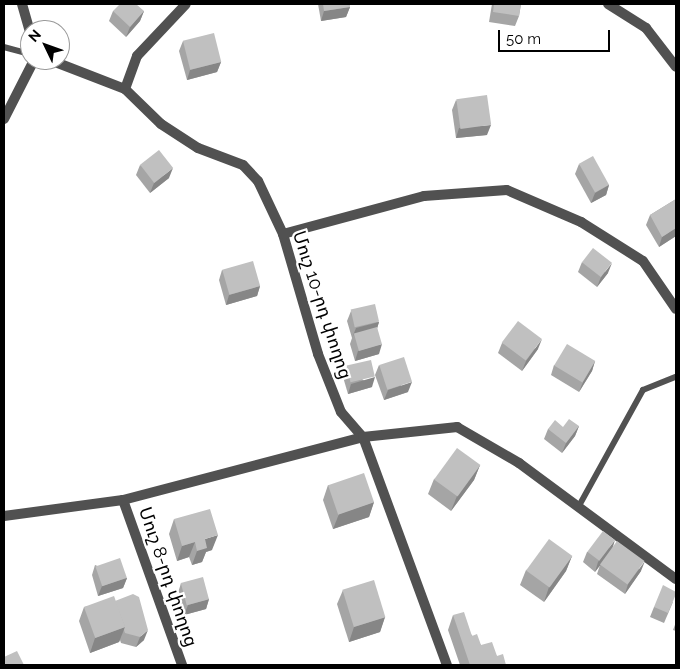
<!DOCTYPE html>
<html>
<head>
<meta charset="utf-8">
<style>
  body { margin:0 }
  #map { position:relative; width:680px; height:669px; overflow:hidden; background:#fff; font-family:Raleway,"Noto Sans Armenian",sans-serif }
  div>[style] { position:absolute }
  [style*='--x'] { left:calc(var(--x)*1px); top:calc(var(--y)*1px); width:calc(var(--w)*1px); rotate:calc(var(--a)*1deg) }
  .lane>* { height:5.5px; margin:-2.75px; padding:0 2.75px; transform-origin:2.75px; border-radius:2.75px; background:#515151 }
  .street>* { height:10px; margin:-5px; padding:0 5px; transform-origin:5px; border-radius:5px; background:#515151 }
  .wall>* { inset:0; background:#a5a5a5 }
  .shaded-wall>* { inset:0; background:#868686 }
  .building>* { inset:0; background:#c0c0c0; transform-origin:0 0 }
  span { translate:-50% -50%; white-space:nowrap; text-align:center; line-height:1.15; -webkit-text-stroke:4.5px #fff; paint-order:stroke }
  .street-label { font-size:18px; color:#000 }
  .frame { position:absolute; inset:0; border:5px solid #000; pointer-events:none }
  .north { position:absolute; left:20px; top:20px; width:50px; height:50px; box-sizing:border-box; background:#fff; border:1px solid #999; border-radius:50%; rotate:312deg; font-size:14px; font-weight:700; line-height:20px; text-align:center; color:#000 }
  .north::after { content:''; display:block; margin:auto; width:18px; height:22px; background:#000; clip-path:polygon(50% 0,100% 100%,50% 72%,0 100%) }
  .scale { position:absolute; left:498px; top:30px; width:112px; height:22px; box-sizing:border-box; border:2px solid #000; border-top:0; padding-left:6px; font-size:15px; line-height:18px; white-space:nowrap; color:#000; -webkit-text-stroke:4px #fff; paint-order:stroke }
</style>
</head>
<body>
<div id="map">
  <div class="lane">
    <i style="--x:4;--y:47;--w:27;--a:15"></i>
    <i style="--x:579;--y:506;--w:132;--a:-61.1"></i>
    <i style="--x:643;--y:390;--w:35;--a:-22"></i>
  </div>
  <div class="street">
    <i style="--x:22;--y:4;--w:29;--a:74"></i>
    <i style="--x:608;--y:4;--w:45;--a:32.3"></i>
    <i style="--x:646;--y:28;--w:49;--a:52.4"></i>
    <i style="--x:50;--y:60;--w:80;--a:21.1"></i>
    <i style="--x:125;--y:89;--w:50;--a:44.2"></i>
    <i style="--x:161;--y:124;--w:44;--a:33"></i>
    <i style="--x:198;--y:148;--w:48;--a:20.7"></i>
    <i style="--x:243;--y:165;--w:22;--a:47"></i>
    <i style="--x:258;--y:181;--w:59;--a:64.7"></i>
    <i style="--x:283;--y:234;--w:125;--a:73.7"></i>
    <i style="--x:318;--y:354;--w:62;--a:68.4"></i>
    <i style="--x:341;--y:412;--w:33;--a:49"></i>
    <i style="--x:363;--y:437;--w:243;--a:69.8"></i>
    <i style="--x:125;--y:89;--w:35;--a:-70"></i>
    <i style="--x:137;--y:56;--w:71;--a:-46.7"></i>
    <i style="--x:4;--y:119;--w:66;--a:-63"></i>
    <i style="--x:283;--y:234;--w:146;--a:-15.1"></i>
    <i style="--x:424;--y:196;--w:83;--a:-4.1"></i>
    <i style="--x:507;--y:190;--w:81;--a:23.4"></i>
    <i style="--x:581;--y:222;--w:73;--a:32.2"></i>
    <i style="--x:643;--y:261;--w:58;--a:55.5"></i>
    <i style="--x:123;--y:500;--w:175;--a:70.3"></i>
    <i style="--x:4;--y:516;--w:120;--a:-7.7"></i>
    <i style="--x:123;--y:500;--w:248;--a:-14.7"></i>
    <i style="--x:363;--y:437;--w:95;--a:-6.1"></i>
    <i style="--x:457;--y:427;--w:72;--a:30.1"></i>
    <i style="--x:519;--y:463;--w:195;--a:36.5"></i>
  </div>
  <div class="wall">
    <i style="clip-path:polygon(318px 4px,350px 4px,350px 7px,346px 17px,321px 21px)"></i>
    <i style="clip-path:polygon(492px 4px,521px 4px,519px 16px,515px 26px,489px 22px)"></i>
    <i style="clip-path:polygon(113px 11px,144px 11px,140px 21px,126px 37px,109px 21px)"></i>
    <i style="clip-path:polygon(183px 41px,221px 62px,217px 72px,187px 80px,179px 51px)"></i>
    <i style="clip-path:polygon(456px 100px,487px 135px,456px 138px,452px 110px)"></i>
    <i style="clip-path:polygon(579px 164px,609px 185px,606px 195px,591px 203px,575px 174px)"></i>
    <i style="clip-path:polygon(140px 165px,169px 178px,150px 193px,136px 175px)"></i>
    <i style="clip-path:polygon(676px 199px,676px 236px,659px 247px,646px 225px,650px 215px)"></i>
    <i style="clip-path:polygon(582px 262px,608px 273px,597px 287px,578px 272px)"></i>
    <i style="clip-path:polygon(222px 270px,260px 286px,257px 296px,226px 305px,219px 280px)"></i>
    <i style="clip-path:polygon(351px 311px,379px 322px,377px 328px,379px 354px,355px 361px,350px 344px,352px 338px,347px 321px)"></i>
    <i style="clip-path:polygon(502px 343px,538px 349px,522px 371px,498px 353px)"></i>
    <i style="clip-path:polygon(595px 361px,592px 371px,579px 392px,551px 375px,554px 365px)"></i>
    <i style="clip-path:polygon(379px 365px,408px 392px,384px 400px,375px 375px)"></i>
    <i style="clip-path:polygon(347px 367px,372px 387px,348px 394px,343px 377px)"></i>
    <i style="clip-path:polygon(579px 426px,575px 436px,562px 453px,544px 439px,548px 429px,563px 427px)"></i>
    <i style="clip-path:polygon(480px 465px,474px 480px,451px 511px,428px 494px,434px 479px)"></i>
    <i style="clip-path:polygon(328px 485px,374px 502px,369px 517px,333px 529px,323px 500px)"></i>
    <i style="clip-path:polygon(174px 519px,212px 550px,206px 552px,202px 562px,192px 565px,189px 557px,177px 561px,169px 534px)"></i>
    <i style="clip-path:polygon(613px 547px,641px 571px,625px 594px,597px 574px,600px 565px,595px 572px,583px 562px,587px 552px)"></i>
    <i style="clip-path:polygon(572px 556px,566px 571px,544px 602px,520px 585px,526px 570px)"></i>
    <i style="clip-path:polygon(95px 565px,127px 578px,123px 588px,98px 596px,92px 575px)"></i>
    <i style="clip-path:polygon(181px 583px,209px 599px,206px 609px,184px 615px,178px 593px)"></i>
    <i style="clip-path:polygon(343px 590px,385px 617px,380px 632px,349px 642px,337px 604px)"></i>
    <i style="clip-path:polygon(115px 601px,144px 640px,136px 647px,121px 643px,120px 640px,119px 642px,90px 653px,79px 621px,84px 607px)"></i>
    <i style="clip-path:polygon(673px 602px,664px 623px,650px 617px,654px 607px)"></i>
    <i style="clip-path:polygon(453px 615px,481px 645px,497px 656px,506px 665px,460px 665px,448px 630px)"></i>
    <i style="clip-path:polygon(676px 622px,676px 631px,673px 630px)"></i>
  </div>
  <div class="shaded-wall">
    <i style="clip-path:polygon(350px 7px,346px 17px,321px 21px,324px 11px)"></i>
    <i style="clip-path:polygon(144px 11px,140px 21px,126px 37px,130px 27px)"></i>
    <i style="clip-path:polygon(221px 62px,217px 72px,187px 80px,190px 70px)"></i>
    <i style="clip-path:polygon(491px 125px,487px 135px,456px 138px,459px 128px)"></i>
    <i style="clip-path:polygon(173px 168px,169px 178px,150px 193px,154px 183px)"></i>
    <i style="clip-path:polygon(609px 185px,606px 195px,591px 203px,595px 193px)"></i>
    <i style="clip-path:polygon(676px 228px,676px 236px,659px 247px,662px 237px)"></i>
    <i style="clip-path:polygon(612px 263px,608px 273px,597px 287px,601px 277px)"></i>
    <i style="clip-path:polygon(260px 286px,257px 296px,226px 305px,229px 295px)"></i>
    <i style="clip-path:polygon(379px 322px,376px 332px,354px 334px,352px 338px,356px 328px)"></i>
    <i style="clip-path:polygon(542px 339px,538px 349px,522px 371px,526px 361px)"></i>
    <i style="clip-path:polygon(382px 344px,379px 354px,355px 361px,358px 351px)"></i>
    <i style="clip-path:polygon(595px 361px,592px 371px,579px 392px,583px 382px)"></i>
    <i style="clip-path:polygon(375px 377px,372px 387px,348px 394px,351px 384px)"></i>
    <i style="clip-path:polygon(412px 382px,408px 392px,384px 400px,388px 390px)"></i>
    <i style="clip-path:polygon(579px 426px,575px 436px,562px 453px,566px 443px)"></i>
    <i style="clip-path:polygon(480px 465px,474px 480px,451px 511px,457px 496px)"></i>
    <i style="clip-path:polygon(374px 502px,369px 517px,333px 529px,339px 514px)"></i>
    <i style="clip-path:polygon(218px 535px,212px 550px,206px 552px,202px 562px,192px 565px,197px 551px,205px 539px)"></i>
    <i style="clip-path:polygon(615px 540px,612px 550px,595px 572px,598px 562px)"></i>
    <i style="clip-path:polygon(195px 542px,189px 557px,177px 561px,182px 546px)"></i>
    <i style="clip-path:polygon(572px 556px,566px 571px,544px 602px,549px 587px)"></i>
    <i style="clip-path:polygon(645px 561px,641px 571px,625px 594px,628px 584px)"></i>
    <i style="clip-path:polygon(127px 578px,123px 588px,98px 596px,102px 586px)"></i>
    <i style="clip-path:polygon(209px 599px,206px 609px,184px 615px,188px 605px)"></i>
    <i style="clip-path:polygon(385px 617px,380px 632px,349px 642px,354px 627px)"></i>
    <i style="clip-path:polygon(125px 627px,119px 642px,90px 653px,95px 638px)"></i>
    <i style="clip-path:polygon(148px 630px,144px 640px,136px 647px,140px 637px)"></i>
  </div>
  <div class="building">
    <i style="clip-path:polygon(120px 4px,136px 4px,144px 11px,130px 27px,113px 11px)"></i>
    <i style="clip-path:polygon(323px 4px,350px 4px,350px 7px,324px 11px)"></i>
    <i style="clip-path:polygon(494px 4px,521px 4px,519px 16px,493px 12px)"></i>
    <i style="left:214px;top:33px;width:30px;height:32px;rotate:76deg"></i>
    <i style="left:487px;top:95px;width:30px;height:31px;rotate:82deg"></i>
    <i style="left:159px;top:150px;width:23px;height:24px;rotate:52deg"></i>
    <i style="left:593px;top:156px;width:33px;height:16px;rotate:61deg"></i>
    <i style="clip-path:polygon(676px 199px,676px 228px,662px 237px,650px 215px)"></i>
    <i style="left:593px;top:248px;width:24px;height:18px;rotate:38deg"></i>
    <i style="left:253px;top:261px;width:26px;height:32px;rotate:74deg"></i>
    <i style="left:375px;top:304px;width:18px;height:25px;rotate:77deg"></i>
    <i style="left:518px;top:321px;width:30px;height:27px;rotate:37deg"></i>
    <i style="left:377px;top:327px;width:18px;height:24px;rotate:74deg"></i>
    <i style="left:567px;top:344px;width:33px;height:25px;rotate:31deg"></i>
    <i style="left:404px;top:357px;width:26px;height:26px;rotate:72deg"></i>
    <i style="left:371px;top:360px;width:17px;height:25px;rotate:77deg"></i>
    <i style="clip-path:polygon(569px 419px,579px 426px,566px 443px,548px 429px,555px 420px,563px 427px)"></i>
    <i style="left:457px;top:448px;width:29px;height:39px;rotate:36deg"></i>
    <i style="left:364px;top:473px;width:31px;height:38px;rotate:71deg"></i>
    <i style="clip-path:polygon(210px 509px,218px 535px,205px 539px,207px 548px,197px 551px,195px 542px,182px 546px,174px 519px)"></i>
    <i style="left:603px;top:531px;width:15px;height:26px;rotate:37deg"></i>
    <i style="left:549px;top:539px;width:29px;height:39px;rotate:36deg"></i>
    <i style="left:617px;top:541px;width:34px;height:29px;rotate:36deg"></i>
    <i style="left:120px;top:558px;width:21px;height:26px;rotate:71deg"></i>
    <i style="left:203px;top:577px;width:23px;height:23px;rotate:75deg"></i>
    <i style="left:374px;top:580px;width:39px;height:33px;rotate:73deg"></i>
    <i style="clip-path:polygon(663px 585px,676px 592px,676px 594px,668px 613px,654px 607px)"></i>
    <i style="clip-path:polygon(133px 594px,139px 597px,148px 630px,140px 637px,125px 633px,124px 630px,125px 627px,115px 601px)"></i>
    <i style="left:114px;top:596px;width:33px;height:32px;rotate:70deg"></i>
    <i style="clip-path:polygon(464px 612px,472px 636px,477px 634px,481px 645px,492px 642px,497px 656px,503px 654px,506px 665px,470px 665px,453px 615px)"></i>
    <i style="clip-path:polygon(17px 651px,24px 665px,4px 665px,4px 657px)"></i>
  </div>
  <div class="street-label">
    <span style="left:322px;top:305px;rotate:72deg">Մուշ 10-րդ փողոց</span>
    <span style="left:168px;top:577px;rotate:71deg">Մուշ 8-րդ փողոց</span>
  </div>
  <div class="frame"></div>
  <div class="north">N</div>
  <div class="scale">50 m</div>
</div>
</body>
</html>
